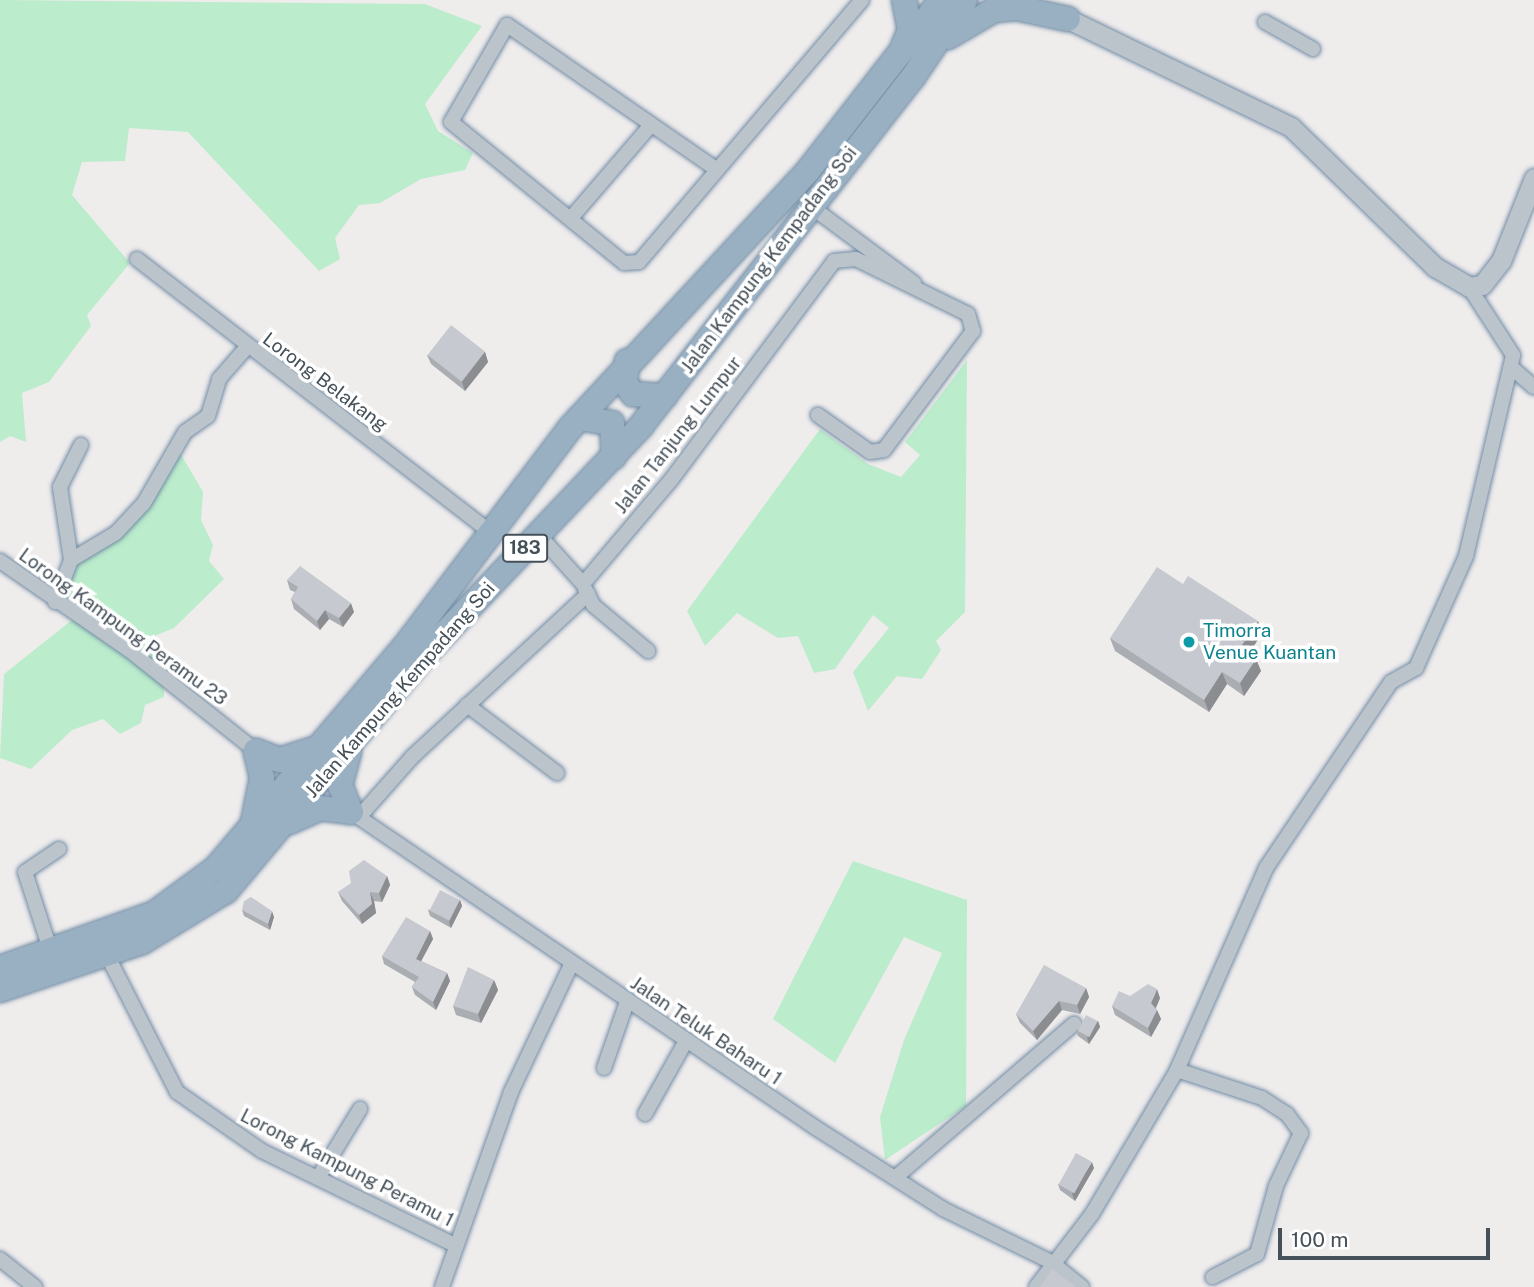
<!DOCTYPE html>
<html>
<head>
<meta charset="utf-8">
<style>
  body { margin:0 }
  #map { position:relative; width:1534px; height:1287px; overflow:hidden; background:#efecec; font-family:"Public Sans",sans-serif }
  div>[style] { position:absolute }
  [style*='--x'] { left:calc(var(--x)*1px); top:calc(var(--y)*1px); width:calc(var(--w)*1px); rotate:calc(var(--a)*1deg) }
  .green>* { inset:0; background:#bbeccc }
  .roads { filter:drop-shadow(0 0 2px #718ca5) drop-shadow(0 0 2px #718ca5) }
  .minor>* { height:14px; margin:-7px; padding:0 7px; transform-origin:7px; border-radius:7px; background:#bbc4cb }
  .tertiary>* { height:19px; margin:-9.5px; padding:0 9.5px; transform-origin:9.5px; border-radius:9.5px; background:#bbc4cb }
  .trunk>* { height:24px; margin:-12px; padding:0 12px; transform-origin:12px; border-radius:12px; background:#99afc2 }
  .wall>* { inset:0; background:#aaadb2 }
  .shaded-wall>* { inset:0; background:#8b8d91 }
  .building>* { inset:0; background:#c6c9cf; transform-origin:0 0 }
  .dots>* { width:19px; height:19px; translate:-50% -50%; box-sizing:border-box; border:4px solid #fff; border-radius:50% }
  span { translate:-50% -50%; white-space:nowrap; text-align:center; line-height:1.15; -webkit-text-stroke:7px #fff; paint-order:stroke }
  .shield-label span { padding:2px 5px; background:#fff; border:2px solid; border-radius:5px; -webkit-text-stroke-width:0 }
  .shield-label { font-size:18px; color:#455059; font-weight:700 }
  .street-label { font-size:19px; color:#455059 }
  .culture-label { font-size:19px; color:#0d838f }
  .left { translate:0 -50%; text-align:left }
  .scale { position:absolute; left:1278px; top:1228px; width:212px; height:32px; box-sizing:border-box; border:4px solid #455059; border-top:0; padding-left:9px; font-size:21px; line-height:24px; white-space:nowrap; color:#455059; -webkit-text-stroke:5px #fff; paint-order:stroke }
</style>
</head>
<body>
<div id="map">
  <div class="green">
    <i style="clip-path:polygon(0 0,425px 4px,482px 26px,425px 104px,438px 131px,473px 153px,465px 170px,421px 179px,380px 203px,359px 205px,335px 238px,340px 259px,319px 271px,188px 132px,129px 128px,125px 161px,82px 162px,72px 195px,130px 263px,87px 315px,91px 326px,49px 382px,22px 393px,26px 442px,10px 436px,0 442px)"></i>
    <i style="clip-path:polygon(967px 360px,965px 612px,936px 641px,941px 650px,922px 679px,897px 676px,868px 711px,853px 672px,889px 628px,873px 615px,835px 669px,814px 673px,798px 636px,778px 638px,737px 613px,705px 646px,687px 611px,820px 429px,868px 464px,901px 477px,920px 455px,905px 442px)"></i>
    <i style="clip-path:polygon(179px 451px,203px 492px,201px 520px,213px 545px,209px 561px,224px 579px,174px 628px,152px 637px,164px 658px,164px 697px,145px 705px,141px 723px,120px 734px,103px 719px,72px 730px,31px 769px,0 758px,4px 674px,82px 612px,62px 599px,76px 562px,125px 533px)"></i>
    <i style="clip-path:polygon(853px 861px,967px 900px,966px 1106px,885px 1160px,880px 1117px,904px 1040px,942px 953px,904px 937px,835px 1063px,773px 1019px)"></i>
  </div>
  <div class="roads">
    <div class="minor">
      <i style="--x:1265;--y:22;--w:55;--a:29.4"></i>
      <i style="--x:716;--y:169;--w:254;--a:-145.4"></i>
      <i style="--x:507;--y:25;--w:112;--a:120"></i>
      <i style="--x:451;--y:122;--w:223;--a:39.2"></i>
      <i style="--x:624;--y:263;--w:15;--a:-4"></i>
      <i style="--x:639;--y:262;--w:344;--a:-49.6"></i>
      <i style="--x:809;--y:205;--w:131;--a:36.6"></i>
      <i style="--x:571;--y:218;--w:123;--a:-49.3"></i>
      <i style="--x:137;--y:259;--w:448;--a:37.7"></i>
      <i style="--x:1512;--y:368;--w:29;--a:41"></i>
      <i style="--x:538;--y:534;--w:67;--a:48"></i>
      <i style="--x:583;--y:584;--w:136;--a:-49.8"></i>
      <i style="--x:671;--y:480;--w:273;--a:-53.3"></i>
      <i style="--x:834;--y:261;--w:22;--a:-5"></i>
      <i style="--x:856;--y:259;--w:125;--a:26.2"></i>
      <i style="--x:968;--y:314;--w:18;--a:74"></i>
      <i style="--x:973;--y:331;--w:149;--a:126.8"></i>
      <i style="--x:884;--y:450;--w:14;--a:172"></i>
      <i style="--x:870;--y:452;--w:64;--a:-144.6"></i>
      <i style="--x:71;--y:560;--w:74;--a:-98.6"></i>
      <i style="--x:60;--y:487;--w:47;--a:-63.4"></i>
      <i style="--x:0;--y:561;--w:157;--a:34.6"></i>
      <i style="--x:129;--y:650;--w:162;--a:38.5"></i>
      <i style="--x:585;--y:589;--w:18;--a:63"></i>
      <i style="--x:593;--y:605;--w:72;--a:39.9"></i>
      <i style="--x:55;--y:602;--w:45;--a:-69.1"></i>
      <i style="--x:71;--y:560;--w:52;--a:-31"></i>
      <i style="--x:116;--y:533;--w:41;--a:-47"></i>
      <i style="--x:144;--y:503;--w:82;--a:-60"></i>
      <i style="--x:185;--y:432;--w:28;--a:-35"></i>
      <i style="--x:208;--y:416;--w:39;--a:-73"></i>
      <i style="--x:219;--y:379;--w:43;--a:-48.8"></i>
      <i style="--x:467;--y:705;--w:113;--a:37.1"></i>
      <i style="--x:351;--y:812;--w:562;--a:34.2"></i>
      <i style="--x:816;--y:1128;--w:151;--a:32.5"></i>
      <i style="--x:943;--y:1209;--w:120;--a:26.1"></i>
      <i style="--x:1051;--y:1262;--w:40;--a:39"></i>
      <i style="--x:359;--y:817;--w:80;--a:-48.5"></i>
      <i style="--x:412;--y:757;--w:240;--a:-42.8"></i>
      <i style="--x:51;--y:952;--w:84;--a:-108"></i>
      <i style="--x:25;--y:872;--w:41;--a:-34.1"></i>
      <i style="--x:107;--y:955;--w:154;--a:62.9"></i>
      <i style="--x:177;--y:1092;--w:103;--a:34.8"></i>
      <i style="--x:262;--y:1151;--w:215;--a:26"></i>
      <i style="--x:604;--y:1068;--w:70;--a:-70.8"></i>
      <i style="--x:1177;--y:1070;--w:89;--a:18.2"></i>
      <i style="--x:1262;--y:1098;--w:30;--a:33"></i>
      <i style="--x:1287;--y:1114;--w:24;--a:54"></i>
      <i style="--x:1301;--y:1133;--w:59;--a:115.3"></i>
      <i style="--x:1276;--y:1186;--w:71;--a:105.6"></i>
      <i style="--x:1257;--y:1254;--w:50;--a:152.4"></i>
      <i style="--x:645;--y:1114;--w:84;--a:-60.7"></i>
      <i style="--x:896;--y:1177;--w:235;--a:-40.7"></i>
      <i style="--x:318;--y:1178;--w:81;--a:-58.7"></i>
      <i style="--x:0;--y:1259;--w:45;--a:38.7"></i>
      <i style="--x:442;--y:1287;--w:207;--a:-70.5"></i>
      <i style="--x:511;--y:1092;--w:140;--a:-64.7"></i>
      <i style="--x:1036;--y:1287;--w:92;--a:-52.5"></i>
      <i style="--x:1092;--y:1214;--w:167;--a:-59.4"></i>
      <i style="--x:1177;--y:1070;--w:221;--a:-66.2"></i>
      <i style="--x:1266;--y:868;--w:224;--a:-56.1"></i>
      <i style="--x:1391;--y:682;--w:29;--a:-29"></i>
      <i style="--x:1416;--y:668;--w:123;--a:-65.9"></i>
      <i style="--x:1466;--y:556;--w:206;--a:-76.8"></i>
      <i style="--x:1513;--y:355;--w:81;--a:-122.9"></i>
    </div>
    <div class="tertiary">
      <i style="--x:1068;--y:19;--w:248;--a:25.8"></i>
      <i style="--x:1291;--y:127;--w:201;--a:44.2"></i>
      <i style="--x:1435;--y:267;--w:39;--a:30"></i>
      <i style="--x:1469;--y:287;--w:13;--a:-9"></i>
      <i style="--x:1482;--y:285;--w:31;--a:-52"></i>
      <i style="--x:1501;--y:261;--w:89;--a:-68.3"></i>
    </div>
    <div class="trunk">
      <i style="--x:948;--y:37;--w:53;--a:-30.4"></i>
      <i style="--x:994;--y:10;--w:23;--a:-5"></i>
      <i style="--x:1017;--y:8;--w:52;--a:12.2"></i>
      <i style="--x:903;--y:47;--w:18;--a:-68"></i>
      <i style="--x:910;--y:30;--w:31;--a:-101"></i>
      <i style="--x:627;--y:361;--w:22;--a:95"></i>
      <i style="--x:625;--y:383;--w:14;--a:54"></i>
      <i style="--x:633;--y:394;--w:32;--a:4"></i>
      <i style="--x:579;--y:418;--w:33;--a:9"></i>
      <i style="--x:612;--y:423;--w:34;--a:87"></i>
      <i style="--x:256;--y:751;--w:26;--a:21"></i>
      <i style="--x:280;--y:760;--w:40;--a:-18"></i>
      <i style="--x:349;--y:752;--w:34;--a:105"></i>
      <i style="--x:340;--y:785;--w:29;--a:68"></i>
      <i style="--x:289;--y:822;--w:34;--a:-24"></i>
      <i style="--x:320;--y:808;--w:31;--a:7"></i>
      <i style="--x:253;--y:823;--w:46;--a:-78.7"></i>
      <i style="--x:262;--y:778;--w:28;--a:-103"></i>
      <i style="--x:0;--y:968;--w:164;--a:-19.5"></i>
      <i style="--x:155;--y:913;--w:76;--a:-36.4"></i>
      <i style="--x:216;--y:868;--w:298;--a:-49.6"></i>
      <i style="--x:409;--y:641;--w:267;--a:-52.9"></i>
      <i style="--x:570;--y:428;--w:350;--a:-47.2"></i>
      <i style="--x:808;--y:171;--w:217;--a:-52.1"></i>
      <i style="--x:0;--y:990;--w:150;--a:-18.7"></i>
      <i style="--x:142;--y:942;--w:98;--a:-31.3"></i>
      <i style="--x:226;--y:891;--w:309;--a:-50"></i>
      <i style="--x:425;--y:654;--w:314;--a:-46.5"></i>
      <i style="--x:641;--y:426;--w:442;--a:-52.1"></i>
      <i style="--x:913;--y:77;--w:93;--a:-56"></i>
    </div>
  </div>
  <div class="wall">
    <i style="clip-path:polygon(485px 352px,488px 362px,465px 391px,431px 364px,427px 355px)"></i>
    <i style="clip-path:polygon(287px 580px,354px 612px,343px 627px,329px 619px,320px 630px,294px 609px,291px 599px,295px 592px,290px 590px)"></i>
    <i style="clip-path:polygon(1258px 621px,1262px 633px,1249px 654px,1256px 659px,1261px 671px,1244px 696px,1227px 684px,1209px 712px,1115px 651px,1110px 638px)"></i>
    <i style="clip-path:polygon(387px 876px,390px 885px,382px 902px,374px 901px,376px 913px,362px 924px,342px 901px,338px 892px)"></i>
    <i style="clip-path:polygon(460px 900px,462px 906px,451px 928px,430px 916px,428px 910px)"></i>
    <i style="clip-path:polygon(242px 910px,274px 917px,270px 930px,244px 916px)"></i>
    <i style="clip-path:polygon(430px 931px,433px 939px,421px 961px,447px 973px,450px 981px,436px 1010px,415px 995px,412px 987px,415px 982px,384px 964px,382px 956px)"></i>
    <i style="clip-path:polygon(494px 980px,498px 990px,481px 1023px,456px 1015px,453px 1006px)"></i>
    <i style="clip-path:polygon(1086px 988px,1089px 997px,1080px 1014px,1062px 1010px,1037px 1040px,1020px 1023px,1016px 1014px)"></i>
    <i style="clip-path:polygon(1160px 998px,1156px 1008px,1161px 1019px,1151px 1037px,1115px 1015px,1112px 1006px)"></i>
    <i style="clip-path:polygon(1098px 1021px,1100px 1027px,1089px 1044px,1078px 1036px,1076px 1030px)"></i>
    <i style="clip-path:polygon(1094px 1168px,1075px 1201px,1060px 1190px,1058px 1184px)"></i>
  </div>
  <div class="shaded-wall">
    <i style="clip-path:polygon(485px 352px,488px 362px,465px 391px,462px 382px)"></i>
    <i style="clip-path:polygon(351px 603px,354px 612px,343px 627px,339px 618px)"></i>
    <i style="clip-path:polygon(325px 610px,329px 619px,320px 630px,317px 621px)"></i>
    <i style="clip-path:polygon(1258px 621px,1262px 633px,1245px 660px,1240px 648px)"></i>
    <i style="clip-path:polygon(1256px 659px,1261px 671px,1244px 696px,1240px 683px)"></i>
    <i style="clip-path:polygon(1222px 672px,1227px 684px,1209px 712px,1204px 700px)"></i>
    <i style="clip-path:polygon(387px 876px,390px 885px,382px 902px,379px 893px)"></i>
    <i style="clip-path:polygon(370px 892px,374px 901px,376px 913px,362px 924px,359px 915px)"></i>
    <i style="clip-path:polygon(460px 900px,462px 906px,451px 928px,449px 922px)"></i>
    <i style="clip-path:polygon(272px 911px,274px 917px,270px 930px,268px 924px)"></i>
    <i style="clip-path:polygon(430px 931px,433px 939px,418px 967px,416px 959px)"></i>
    <i style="clip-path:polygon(447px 973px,450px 981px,436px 1010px,433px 1002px)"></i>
    <i style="clip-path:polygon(494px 980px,498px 990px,481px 1023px,478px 1014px)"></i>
    <i style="clip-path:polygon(1086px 988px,1089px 997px,1080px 1014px,1077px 1005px)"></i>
    <i style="clip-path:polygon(1157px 989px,1160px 998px,1154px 1012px,1151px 1003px)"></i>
    <i style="clip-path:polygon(1059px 1001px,1062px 1010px,1037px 1040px,1033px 1031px)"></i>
    <i style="clip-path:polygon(1157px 1010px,1161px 1019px,1151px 1037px,1148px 1028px)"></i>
    <i style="clip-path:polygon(1098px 1021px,1100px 1027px,1089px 1044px,1087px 1038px)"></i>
    <i style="clip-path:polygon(1092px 1162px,1094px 1168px,1075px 1201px,1072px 1194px)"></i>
  </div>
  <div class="building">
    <i style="left:451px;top:325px;width:43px;height:38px;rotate:38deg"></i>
    <i style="clip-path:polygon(300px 566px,351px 603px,339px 618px,325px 610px,317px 621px,291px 599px,298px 587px,287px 580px)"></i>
    <i style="clip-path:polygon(1157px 567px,1183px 584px,1188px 576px,1258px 621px,1240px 648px,1256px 659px,1240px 683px,1222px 672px,1204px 700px,1110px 638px)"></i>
    <i style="clip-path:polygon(364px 860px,387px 876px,379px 893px,370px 892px,372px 904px,359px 915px,338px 892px,351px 883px,349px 871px)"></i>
    <i style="left:440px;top:890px;width:22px;height:23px;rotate:27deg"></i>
    <i style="clip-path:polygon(251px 897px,272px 911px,268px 924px,242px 910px,244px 901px)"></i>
    <i style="clip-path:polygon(406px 917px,430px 931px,416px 959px,447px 973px,433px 1002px,412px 987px,419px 977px,382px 956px)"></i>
    <i style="clip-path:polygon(1044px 965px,1086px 988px,1077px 1005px,1059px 1001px,1033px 1031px,1016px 1014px)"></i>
    <i style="clip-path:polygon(468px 967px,494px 980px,478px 1014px,453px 1006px)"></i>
    <i style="clip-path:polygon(1148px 984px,1157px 989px,1151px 1003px,1157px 1010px,1148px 1028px,1112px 1006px,1119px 991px,1130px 996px)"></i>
    <i style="left:1086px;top:1015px;width:13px;height:18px;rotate:27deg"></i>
    <i style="left:1076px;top:1153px;width:18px;height:36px;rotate:29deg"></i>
    <i style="clip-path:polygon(1052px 1269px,1075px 1286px,1075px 1287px,1040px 1287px)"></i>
  </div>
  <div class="dots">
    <i style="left:1189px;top:642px;background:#0f9aa8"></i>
  </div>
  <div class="shield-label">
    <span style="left:525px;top:548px">183</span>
  </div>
  <div class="street-label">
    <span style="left:769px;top:260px;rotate:-53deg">Jalan Kampung Kempadang Soi</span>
    <span style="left:325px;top:382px;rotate:37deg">Lorong Belakang</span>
    <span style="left:678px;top:435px;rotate:-52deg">Jalan Tanjung Lumpur</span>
    <span style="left:123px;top:627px;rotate:36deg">Lorong Kampung Peramu 23</span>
    <span style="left:400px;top:690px;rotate:-49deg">Jalan Kampung Kempadang Soi</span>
    <span style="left:706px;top:1031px;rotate:34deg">Jalan Teluk Baharu 1</span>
    <span style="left:347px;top:1168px;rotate:27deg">Lorong Kampung Peramu 1</span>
  </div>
  <div class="culture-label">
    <span class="left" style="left:1203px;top:642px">Timorra<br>Venue Kuantan</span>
  </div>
  <div class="scale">100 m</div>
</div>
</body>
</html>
